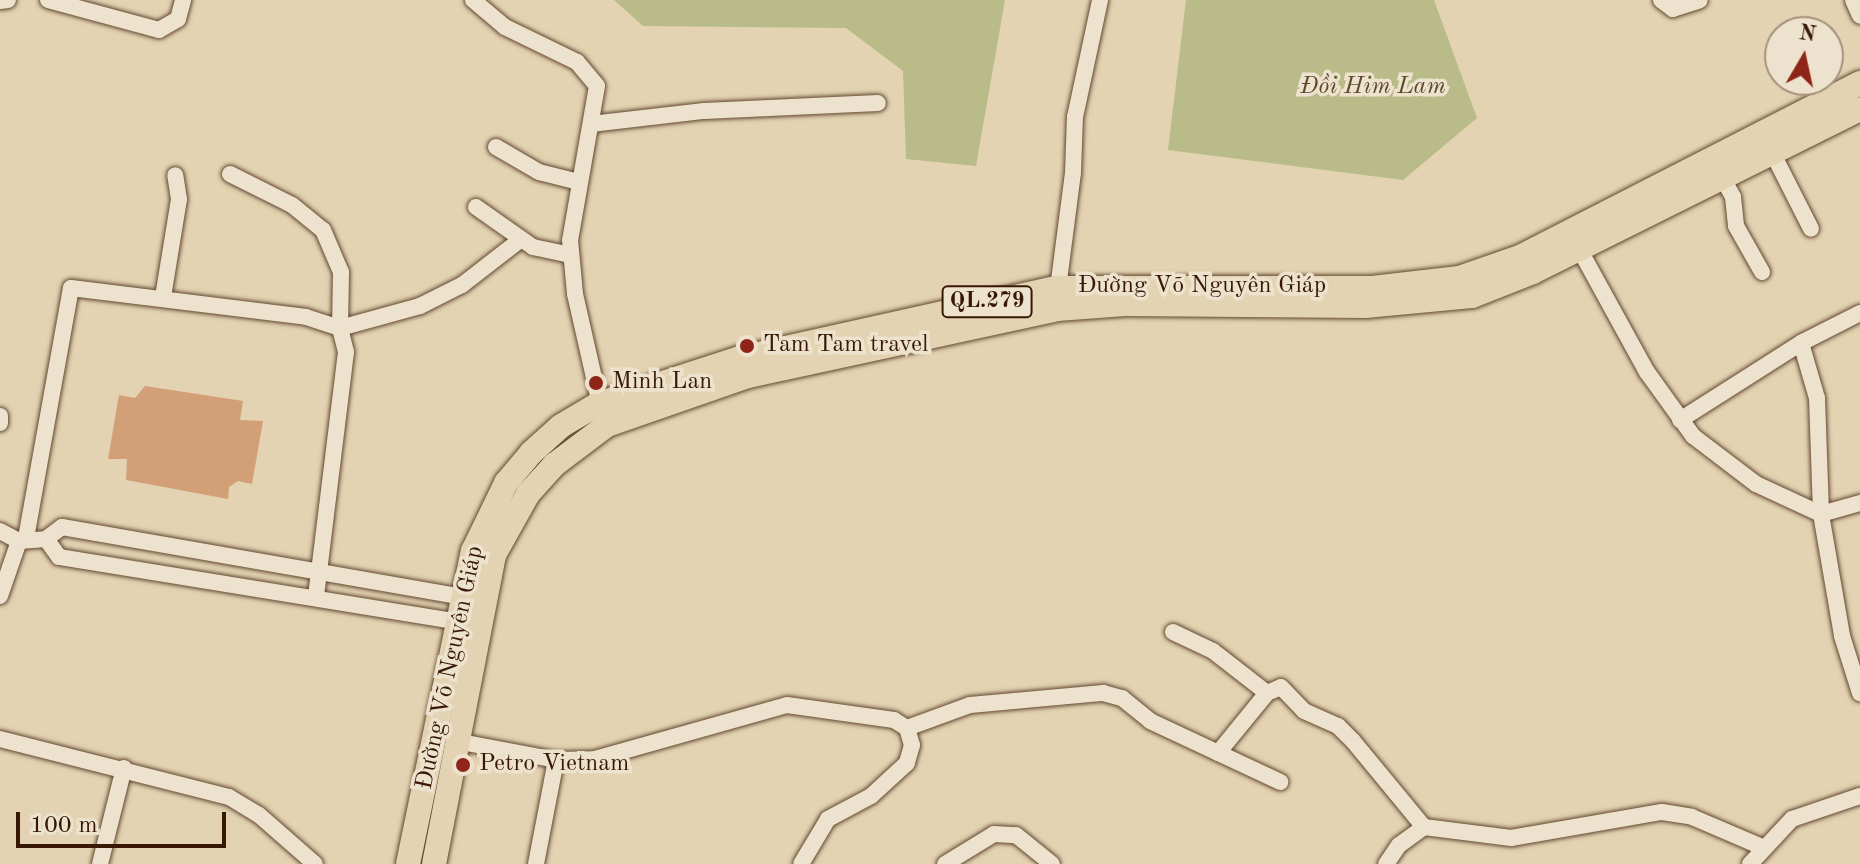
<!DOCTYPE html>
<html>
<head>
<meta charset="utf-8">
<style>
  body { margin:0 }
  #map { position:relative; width:1860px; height:864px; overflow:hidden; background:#e3d3b2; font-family:"Old Standard TT",serif }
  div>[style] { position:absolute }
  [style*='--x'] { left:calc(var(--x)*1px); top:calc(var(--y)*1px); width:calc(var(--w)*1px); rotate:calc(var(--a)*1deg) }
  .green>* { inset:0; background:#b9bb88 }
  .building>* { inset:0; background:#d39f77 }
  .roads { filter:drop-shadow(0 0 2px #634730) drop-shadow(0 0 2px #634730) }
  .minor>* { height:16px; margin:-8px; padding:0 8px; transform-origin:8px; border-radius:8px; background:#ede2cd }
  .highway>* { height:24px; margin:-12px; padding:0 12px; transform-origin:12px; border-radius:12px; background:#e3d3b2 }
  .dots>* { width:22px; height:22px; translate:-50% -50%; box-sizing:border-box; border:4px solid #ede2cd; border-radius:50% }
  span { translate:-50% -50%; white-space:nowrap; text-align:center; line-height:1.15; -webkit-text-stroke:7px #ede2cd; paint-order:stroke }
  .shield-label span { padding:2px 6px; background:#ede2cd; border:2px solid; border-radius:6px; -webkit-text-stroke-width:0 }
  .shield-label { font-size:22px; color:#381804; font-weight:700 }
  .park-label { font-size:24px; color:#5f492c; font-style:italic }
  .street-label { font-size:24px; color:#381804 }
  .poi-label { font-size:24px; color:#381804 }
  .left { translate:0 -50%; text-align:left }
  .north { position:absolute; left:1764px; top:16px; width:80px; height:80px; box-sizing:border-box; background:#ede2cd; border:2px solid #a5917d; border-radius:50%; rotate:9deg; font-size:22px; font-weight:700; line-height:32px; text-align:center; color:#381804 }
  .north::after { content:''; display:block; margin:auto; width:28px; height:36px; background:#8f2418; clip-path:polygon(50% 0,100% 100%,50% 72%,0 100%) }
  .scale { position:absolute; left:16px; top:812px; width:210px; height:36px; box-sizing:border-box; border:4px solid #381804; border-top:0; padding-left:10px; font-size:24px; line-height:28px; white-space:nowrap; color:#381804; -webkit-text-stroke:6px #ede2cd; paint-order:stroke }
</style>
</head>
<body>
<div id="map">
  <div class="green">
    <i style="clip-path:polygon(614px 0,1005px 0,976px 166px,906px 159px,903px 71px,846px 28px,643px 26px)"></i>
    <i style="clip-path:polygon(1186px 0,1434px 0,1477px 118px,1403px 180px,1168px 150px)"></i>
  </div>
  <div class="building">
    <i style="clip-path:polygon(145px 386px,243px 401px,240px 420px,263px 421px,252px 484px,238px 481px,229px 487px,228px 499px,126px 480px,127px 459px,108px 459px,119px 395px,135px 398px)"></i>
  </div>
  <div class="roads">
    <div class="minor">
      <i style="--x:48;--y:0;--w:115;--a:15.1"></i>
      <i style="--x:159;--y:30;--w:22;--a:-30"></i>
      <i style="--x:178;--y:19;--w:20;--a:-75"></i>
      <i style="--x:473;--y:0;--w:42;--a:40.2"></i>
      <i style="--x:505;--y:27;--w:80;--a:25.9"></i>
      <i style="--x:577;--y:62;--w:31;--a:50"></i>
      <i style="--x:597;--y:86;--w:156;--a:99.9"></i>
      <i style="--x:570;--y:240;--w:54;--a:84.7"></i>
      <i style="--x:575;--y:294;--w:122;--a:77.2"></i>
      <i style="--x:1661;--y:0;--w:15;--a:37"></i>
      <i style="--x:1673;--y:9;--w:28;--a:-18"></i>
      <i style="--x:1853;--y:0;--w:17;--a:66"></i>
      <i style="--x:0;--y:1;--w:8;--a:-7"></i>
      <i style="--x:591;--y:124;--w:114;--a:-6.6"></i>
      <i style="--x:704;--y:111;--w:174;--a:-2.6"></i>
      <i style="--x:496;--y:147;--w:50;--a:30.2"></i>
      <i style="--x:539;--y:172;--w:41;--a:14"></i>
      <i style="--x:1772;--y:152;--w:86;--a:63.1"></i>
      <i style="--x:230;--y:174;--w:69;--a:26.6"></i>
      <i style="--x:292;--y:205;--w:40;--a:39"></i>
      <i style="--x:323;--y:230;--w:46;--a:66.8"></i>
      <i style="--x:341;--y:272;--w:56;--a:91"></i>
      <i style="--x:340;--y:328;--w:83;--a:-15.4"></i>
      <i style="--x:420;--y:306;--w:47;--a:-26.6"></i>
      <i style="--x:462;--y:285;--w:73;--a:-37.8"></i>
      <i style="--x:1722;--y:177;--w:23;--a:61"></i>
      <i style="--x:1733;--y:197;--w:29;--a:84"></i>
      <i style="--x:1736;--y:226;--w:53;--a:60.5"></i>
      <i style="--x:476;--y:207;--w:70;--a:35.1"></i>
      <i style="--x:533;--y:247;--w:38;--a:12"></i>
      <i style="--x:1576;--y:243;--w:147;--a:61.2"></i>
      <i style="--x:1647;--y:372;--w:79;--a:54.3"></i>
      <i style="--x:1693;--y:436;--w:79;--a:37.3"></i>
      <i style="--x:1756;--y:484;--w:72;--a:24.8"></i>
      <i style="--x:1821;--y:514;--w:41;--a:-15.8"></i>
      <i style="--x:1057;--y:296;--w:124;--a:-82.6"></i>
      <i style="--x:1073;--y:173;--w:56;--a:-88"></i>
      <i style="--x:1075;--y:117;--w:120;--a:-77.9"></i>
      <i style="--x:163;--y:297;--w:99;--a:-80.7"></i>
      <i style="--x:179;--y:199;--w:24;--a:-99"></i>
      <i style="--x:1801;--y:343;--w:57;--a:73.8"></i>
      <i style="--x:1817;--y:398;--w:116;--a:88"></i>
      <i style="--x:1821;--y:514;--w:124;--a:80.2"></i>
      <i style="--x:1842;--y:636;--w:60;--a:72.5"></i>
      <i style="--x:0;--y:416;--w:7;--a:90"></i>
      <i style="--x:1680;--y:420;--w:143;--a:-32.5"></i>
      <i style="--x:1801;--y:343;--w:66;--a:-27"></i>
      <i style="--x:0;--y:531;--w:21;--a:28"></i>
      <i style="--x:26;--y:538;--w:254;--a:-79.8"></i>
      <i style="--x:71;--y:288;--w:237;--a:7"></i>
      <i style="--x:306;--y:317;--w:36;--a:18"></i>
      <i style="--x:340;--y:328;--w:25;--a:76"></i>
      <i style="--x:346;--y:352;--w:248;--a:97"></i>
      <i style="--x:46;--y:539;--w:22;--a:54"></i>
      <i style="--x:59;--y:557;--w:405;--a:9.2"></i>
      <i style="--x:0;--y:596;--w:58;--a:-70.9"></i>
      <i style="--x:19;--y:541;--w:27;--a:-4"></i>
      <i style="--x:46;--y:539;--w:20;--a:-37"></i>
      <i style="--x:62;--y:527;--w:408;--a:9.9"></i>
      <i style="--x:1173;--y:632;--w:44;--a:25.4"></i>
      <i style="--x:1213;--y:651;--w:68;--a:37.9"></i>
      <i style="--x:1267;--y:693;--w:15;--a:-23"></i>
      <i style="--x:1281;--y:687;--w:33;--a:46"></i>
      <i style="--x:1304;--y:711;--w:37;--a:24"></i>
      <i style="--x:1338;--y:726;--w:21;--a:45"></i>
      <i style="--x:1353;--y:741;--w:112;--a:50.5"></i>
      <i style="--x:1424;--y:827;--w:31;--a:144"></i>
      <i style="--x:1399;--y:845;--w:23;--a:124"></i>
      <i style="--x:907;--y:728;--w:67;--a:-20.1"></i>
      <i style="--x:970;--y:705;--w:134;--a:-5.2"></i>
      <i style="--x:1103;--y:693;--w:20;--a:15"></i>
      <i style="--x:1122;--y:698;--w:36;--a:39"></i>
      <i style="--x:1150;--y:721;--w:144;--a:25.1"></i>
      <i style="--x:0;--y:739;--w:236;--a:14.2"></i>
      <i style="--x:229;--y:797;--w:35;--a:31"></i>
      <i style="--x:259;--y:815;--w:74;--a:41.2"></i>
      <i style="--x:461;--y:742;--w:97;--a:10.7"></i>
      <i style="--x:556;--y:760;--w:39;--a:-1"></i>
      <i style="--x:595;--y:759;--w:199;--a:-15.7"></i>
      <i style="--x:787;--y:705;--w:108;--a:8"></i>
      <i style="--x:894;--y:720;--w:15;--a:32"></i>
      <i style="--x:907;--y:728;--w:18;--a:74"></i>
      <i style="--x:912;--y:745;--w:19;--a:106"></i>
      <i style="--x:907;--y:763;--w:49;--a:137.5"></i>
      <i style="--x:871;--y:796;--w:49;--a:151.9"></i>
      <i style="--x:828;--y:819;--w:52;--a:121"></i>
      <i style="--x:1218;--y:753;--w:77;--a:-50.8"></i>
      <i style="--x:1424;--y:827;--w:88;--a:7.2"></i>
      <i style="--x:1511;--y:838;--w:153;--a:-9.8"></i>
      <i style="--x:1662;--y:812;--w:30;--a:9"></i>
      <i style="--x:1692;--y:817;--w:76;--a:23.2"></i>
      <i style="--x:100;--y:864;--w:99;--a:-76"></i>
      <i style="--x:536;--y:864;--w:106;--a:-79.1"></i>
      <i style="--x:945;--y:864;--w:57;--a:-31.5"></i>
      <i style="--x:994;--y:834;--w:22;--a:3"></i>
      <i style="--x:1016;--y:835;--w:46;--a:38.9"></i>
      <i style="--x:1750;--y:864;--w:62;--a:-47"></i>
      <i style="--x:1792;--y:819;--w:72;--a:-18.7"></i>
    </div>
    <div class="highway">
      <i style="--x:408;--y:864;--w:320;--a:-78.3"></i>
      <i style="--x:473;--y:551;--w:76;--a:-64.1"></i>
      <i style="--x:506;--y:483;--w:39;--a:-50"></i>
      <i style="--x:531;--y:453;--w:40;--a:-42"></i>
      <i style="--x:561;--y:426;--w:43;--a:-30.7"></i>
      <i style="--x:598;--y:404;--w:149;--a:-17.9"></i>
      <i style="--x:740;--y:358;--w:325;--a:-12.5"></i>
      <i style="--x:1057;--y:288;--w:315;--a:0"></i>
      <i style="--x:1372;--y:288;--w:88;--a:-6.6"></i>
      <i style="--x:1459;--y:278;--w:67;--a:-19.2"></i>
      <i style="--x:1522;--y:256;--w:380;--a:-27.1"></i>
      <i style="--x:434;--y:864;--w:315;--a:-79"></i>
      <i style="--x:494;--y:555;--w:70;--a:-60.9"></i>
      <i style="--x:528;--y:494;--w:39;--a:-48"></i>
      <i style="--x:554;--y:465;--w:66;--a:-37"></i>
      <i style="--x:607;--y:425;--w:149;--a:-19.2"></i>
      <i style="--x:748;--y:376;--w:316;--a:-12.2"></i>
      <i style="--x:1057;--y:309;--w:68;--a:-4.2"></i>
      <i style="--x:1125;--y:304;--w:240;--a:0.5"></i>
      <i style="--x:1365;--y:306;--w:107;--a:-5.3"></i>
      <i style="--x:1472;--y:296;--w:66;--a:-21.5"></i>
      <i style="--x:1533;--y:272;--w:365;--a:-26.5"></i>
    </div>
  </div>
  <div class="dots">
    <i style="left:747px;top:346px;background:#8f2418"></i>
    <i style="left:596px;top:383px;background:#8f2418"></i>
    <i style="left:463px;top:765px;background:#8f2418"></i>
  </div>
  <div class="shield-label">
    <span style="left:987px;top:302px">QL.279</span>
  </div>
  <div class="park-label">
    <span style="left:1373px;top:88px">Đồi Him Lam</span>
  </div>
  <div class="street-label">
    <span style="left:1202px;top:287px">Đường Võ Nguyên Giáp</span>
    <span style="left:451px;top:668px;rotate:-78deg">Đường Võ Nguyên Giáp</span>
  </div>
  <div class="poi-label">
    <span class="left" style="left:763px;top:346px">Tam Tam travel</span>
    <span class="left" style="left:612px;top:383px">Minh Lan</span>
    <span class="left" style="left:479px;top:765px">Petro Vietnam</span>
  </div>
  <div class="north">N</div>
  <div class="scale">100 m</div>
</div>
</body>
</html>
